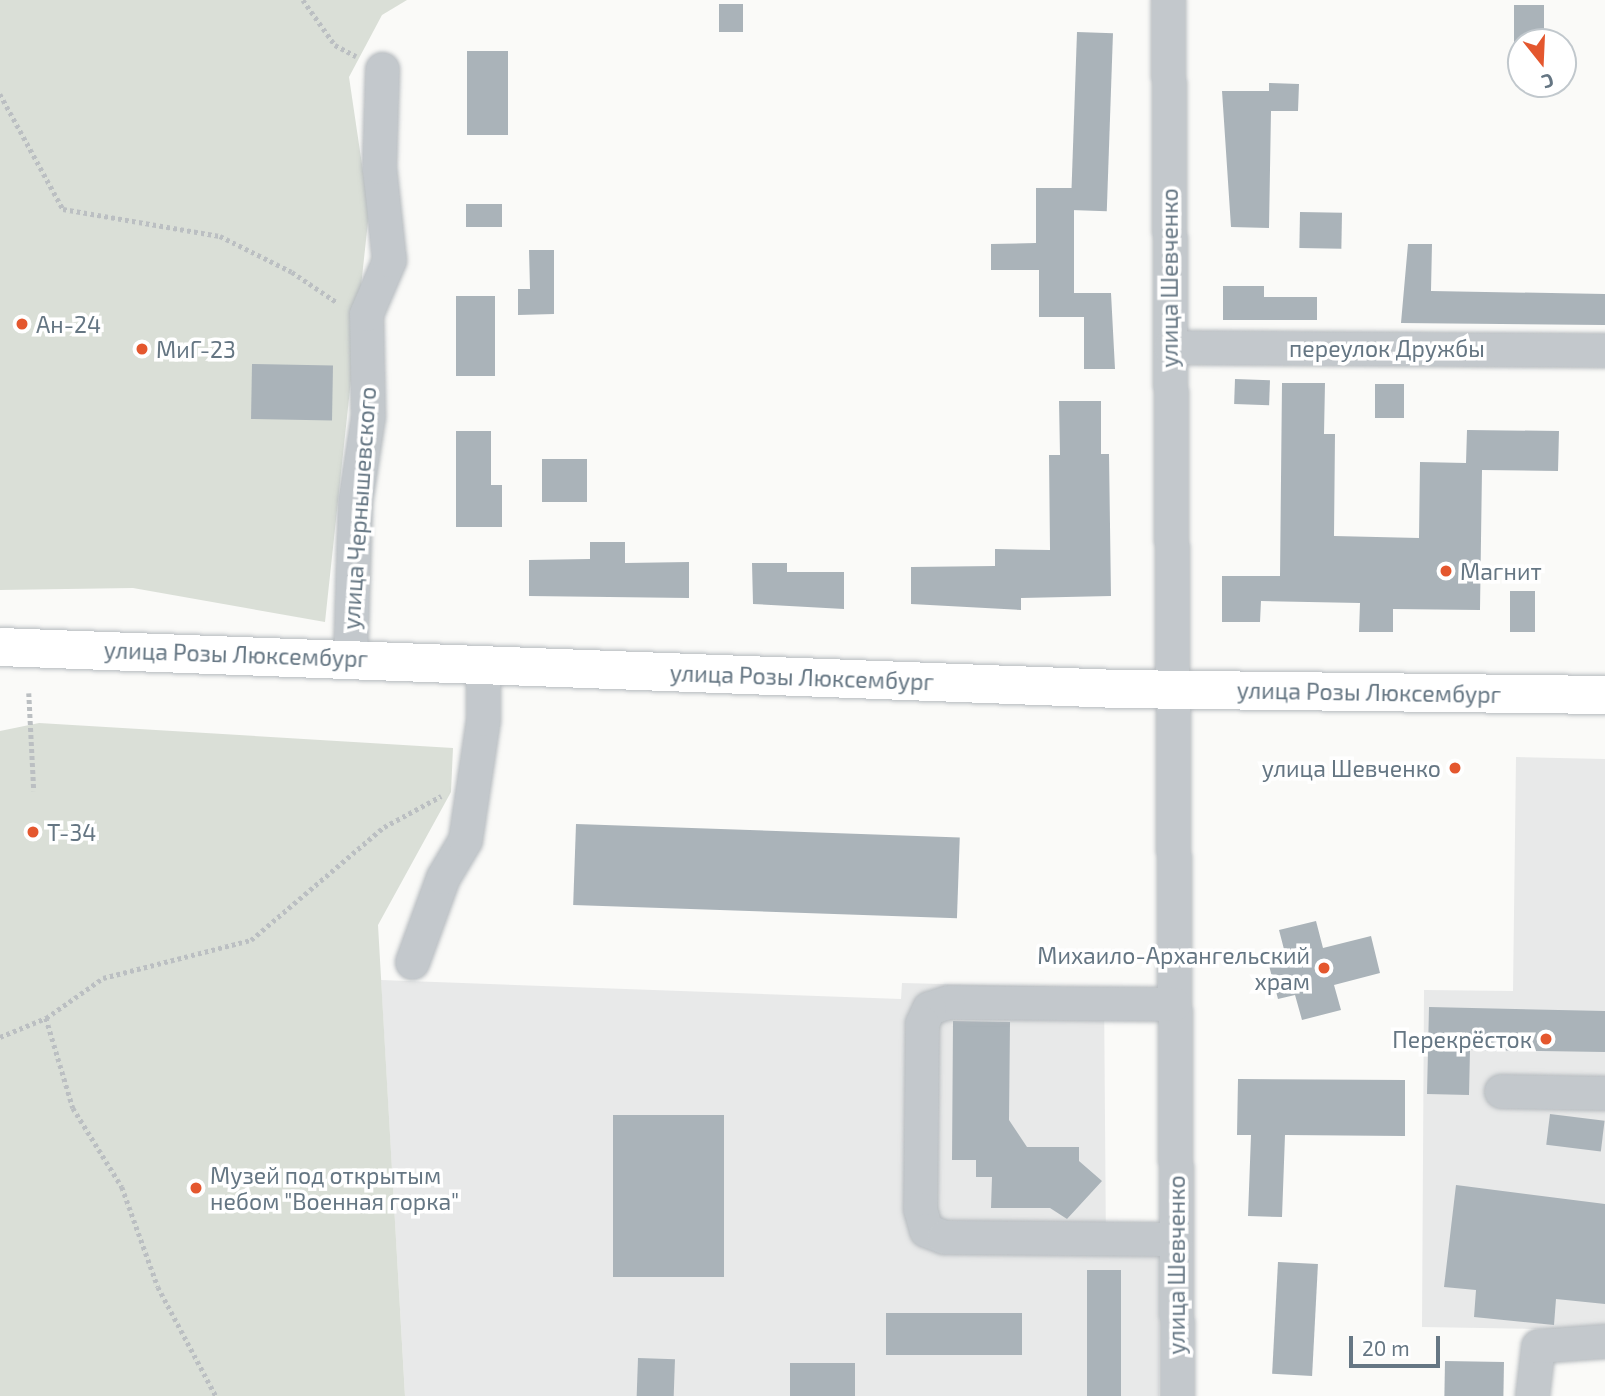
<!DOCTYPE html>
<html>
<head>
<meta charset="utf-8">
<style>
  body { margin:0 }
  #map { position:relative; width:1605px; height:1396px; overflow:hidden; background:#fafaf8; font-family:"Exo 2",sans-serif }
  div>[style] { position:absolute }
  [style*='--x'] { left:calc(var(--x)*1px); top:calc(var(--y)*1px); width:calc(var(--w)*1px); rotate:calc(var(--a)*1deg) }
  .built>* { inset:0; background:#e8e9e9 }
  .green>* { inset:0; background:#dadfd7 }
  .building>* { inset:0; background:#aab3b9; transform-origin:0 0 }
  .path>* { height:4.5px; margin-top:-2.25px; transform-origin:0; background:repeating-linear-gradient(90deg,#bbbfc2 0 3.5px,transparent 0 7px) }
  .roads { filter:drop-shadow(0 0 2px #b5babe) drop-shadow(0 0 2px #b5babe) }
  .minor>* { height:33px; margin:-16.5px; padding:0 16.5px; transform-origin:16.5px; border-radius:16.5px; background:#c3c8cc }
  .major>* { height:38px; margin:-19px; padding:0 19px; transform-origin:19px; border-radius:19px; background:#fff }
  .dots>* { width:19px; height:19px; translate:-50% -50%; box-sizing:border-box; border:4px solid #fff; border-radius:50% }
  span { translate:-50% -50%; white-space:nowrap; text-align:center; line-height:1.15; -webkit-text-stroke:7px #fff; paint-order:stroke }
  .street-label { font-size:23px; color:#657683 }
  .poi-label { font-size:23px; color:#657683 }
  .left { translate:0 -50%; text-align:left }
  .right { translate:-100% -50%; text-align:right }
  .north { position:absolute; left:1507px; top:28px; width:70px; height:70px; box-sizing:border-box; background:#fff; border:2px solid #c1c8cd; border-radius:50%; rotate:162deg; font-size:19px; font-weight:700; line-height:28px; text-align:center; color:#657683 }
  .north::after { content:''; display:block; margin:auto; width:24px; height:32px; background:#e4572e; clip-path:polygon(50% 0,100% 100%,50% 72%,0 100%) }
  .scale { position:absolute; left:1349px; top:1336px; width:91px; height:32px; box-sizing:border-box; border:4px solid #657683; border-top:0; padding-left:9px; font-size:21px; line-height:24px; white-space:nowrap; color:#657683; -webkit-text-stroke:5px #fff; paint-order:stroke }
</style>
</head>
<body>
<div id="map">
  <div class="built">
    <i style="clip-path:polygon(1516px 757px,1605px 759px,1605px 1330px,1422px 1327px,1424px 990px,1513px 991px)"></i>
    <i style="clip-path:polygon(381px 980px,901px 999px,902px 983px,1104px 988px,1106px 1250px,1160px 1251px,1159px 1396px,405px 1396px)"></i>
  </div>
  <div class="green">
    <i style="clip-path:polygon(0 0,407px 0,382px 15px,349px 77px,369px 212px,325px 622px,133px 588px,0 590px)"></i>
    <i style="clip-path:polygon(39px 723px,453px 748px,451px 792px,378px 925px,405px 1396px,0 1396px,0 731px)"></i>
  </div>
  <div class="building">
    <i style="left:719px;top:4px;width:24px;height:28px"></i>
    <i style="left:1514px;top:5px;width:30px;height:37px"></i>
    <i style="left:1077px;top:32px;width:36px;height:178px;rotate:2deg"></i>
    <i style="left:467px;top:51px;width:41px;height:84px"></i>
    <i style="clip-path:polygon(1269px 83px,1299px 84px,1298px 111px,1271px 111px,1269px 228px,1231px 227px,1222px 91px,1269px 91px)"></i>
    <i style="clip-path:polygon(1036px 188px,1074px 188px,1074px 293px,1111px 293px,1115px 369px,1084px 369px,1084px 317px,1039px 317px,1039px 270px,991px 270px,991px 244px,1036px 243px)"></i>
    <i style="left:466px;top:204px;width:36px;height:23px"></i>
    <i style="left:1300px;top:212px;width:42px;height:36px;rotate:1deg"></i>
    <i style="clip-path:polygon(1408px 244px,1432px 244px,1431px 291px,1605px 294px,1605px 325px,1401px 323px)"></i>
    <i style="clip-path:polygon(529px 250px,554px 250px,554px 314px,518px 315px,518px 289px,530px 289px)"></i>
    <i style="clip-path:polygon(1223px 286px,1264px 286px,1264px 297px,1317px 297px,1317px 320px,1223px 320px)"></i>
    <i style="left:456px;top:296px;width:39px;height:80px"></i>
    <i style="left:252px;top:364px;width:81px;height:55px;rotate:1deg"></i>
    <i style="left:1235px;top:379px;width:35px;height:25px;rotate:2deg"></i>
    <i style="clip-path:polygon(1282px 383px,1325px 383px,1324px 434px,1335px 434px,1334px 536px,1419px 538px,1420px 462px,1466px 463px,1467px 430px,1559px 431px,1558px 471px,1482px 470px,1480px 610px,1393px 609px,1393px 632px,1359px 632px,1360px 603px,1261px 601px,1260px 622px,1222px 622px,1222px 576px,1280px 576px)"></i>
    <i style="left:1375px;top:384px;width:29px;height:34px"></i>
    <i style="clip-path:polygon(1059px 401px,1101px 401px,1101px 454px,1109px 454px,1111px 596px,1021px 598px,1021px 610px,911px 604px,911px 567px,995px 566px,995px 549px,1050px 550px,1049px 455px,1060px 455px)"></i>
    <i style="clip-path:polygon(456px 431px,491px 431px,491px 485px,502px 485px,502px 527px,456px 527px)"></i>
    <i style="left:542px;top:459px;width:45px;height:43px"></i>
    <i style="clip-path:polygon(590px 542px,625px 542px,625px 563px,689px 562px,689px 598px,529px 596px,529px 560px,590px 559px)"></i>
    <i style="clip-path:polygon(752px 563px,787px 563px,787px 572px,844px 572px,844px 609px,753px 604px)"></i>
    <i style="left:1510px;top:591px;width:25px;height:41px"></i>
    <i style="left:576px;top:824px;width:384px;height:81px;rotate:2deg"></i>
    <i style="clip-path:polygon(1316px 921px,1323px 948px,1371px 936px,1380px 973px,1334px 985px,1341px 1010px,1302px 1020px,1295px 995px,1278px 999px,1268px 962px,1286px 957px,1279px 930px)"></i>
    <i style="clip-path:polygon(1429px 1007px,1605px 1011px,1605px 1052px,1470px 1050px,1469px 1095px,1427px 1094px)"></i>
    <i style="clip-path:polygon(953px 1021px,1010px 1022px,1009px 1120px,1027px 1147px,1079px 1147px,1079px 1161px,1102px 1181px,1067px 1219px,1050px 1208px,991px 1208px,992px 1177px,976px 1177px,976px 1160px,952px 1160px)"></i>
    <i style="clip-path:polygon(1238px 1079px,1405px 1080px,1405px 1136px,1285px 1135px,1282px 1217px,1248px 1216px,1251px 1135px,1237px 1135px)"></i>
    <i style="left:1550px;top:1114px;width:55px;height:31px;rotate:7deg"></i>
    <i style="left:613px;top:1115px;width:111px;height:162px"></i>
    <i style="clip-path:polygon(1456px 1185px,1605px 1204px,1605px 1304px,1556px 1299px,1554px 1325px,1474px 1317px,1476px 1290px,1444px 1287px)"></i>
    <i style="left:1278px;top:1262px;width:40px;height:112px;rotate:3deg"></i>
    <i style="left:1087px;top:1270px;width:34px;height:126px"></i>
    <i style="left:886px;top:1313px;width:136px;height:42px"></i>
    <i style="left:638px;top:1358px;width:37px;height:38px;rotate:2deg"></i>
    <i style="left:1445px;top:1361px;width:59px;height:35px;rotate:1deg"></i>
    <i style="left:855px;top:1363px;width:33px;height:65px;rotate:90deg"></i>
  </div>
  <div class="path">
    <i style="--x:303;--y:0;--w:55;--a:54.6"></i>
    <i style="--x:335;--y:45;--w:24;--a:28"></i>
    <i style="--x:0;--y:94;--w:131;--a:61.3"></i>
    <i style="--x:63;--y:209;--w:159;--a:9.8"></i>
    <i style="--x:220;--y:236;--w:80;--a:26.6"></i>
    <i style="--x:292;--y:272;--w:55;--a:34"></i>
    <i style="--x:29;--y:693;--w:98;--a:87.1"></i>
    <i style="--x:46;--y:1018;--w:94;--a:73.3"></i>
    <i style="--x:73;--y:1108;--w:93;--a:58.2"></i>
    <i style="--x:122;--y:1187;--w:106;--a:70.2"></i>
    <i style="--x:158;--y:1287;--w:123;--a:62"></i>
    <i style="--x:0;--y:1037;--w:50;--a:-22.4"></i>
    <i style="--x:46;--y:1018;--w:70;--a:-35.1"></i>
    <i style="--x:103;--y:978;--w:153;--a:-14.4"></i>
    <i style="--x:251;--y:940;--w:175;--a:-40.4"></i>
    <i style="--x:384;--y:827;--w:65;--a:-28.5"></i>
  </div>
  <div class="roads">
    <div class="minor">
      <i style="--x:1168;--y:0;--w:1396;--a:89.63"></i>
      <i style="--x:1170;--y:347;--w:435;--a:0.4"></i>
      <i style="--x:350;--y:659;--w:158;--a:-88.2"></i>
      <i style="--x:355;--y:501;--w:86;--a:-81.3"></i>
      <i style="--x:368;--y:416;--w:102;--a:-91.1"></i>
      <i style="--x:366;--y:314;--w:59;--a:-66.9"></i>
      <i style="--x:389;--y:260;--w:94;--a:-96.1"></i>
      <i style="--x:379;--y:167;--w:98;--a:-88.2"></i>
      <i style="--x:412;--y:962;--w:90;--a:-70"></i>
      <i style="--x:443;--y:877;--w:43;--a:-59.3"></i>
      <i style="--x:465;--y:840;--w:122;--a:-81.5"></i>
      <i style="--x:483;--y:719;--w:55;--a:-90"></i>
      <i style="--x:1174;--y:1004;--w:226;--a:-179.5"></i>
      <i style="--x:948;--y:1002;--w:20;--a:162"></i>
      <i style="--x:929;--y:1008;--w:17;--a:115"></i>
      <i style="--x:922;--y:1023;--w:186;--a:90.6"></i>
      <i style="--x:920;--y:1209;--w:22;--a:74"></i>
      <i style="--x:926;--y:1230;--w:19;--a:21"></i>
      <i style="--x:944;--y:1237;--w:232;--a:0.5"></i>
      <i style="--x:1501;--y:1091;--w:104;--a:1.1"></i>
      <i style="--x:1532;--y:1396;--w:50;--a:-83.2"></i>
      <i style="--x:1538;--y:1346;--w:67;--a:-4.3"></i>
    </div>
    <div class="major">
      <i style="--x:0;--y:647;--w:1118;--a:2.15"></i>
      <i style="--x:1117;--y:689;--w:488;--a:0.7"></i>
    </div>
  </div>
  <div class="dots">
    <i style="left:22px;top:324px;background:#e4572e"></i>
    <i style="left:142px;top:349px;background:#e4572e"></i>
    <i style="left:1446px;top:571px;background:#e4572e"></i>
    <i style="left:1455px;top:768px;background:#e4572e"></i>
    <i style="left:33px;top:832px;background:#e4572e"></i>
    <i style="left:1324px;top:968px;background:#e4572e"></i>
    <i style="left:1546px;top:1039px;background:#e4572e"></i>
    <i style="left:196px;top:1188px;background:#e4572e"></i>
  </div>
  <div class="street-label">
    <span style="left:1169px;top:278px;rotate:-90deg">улица Шевченко</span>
    <span style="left:1387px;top:348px">переулок Дружбы</span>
    <span style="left:359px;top:508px;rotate:-86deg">улица Чернышевского</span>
    <span style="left:236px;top:654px;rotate:2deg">улица Розы Люксембург</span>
    <span style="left:802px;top:677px;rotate:2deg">улица Розы Люксембург</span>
    <span style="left:1369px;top:692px;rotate:1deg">улица Розы Люксембург</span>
    <span style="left:1176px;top:1265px;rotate:-90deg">улица Шевченко</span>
  </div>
  <div class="poi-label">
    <span class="left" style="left:36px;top:324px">Ан-24</span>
    <span class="left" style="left:156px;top:349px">МиГ-23</span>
    <span class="left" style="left:1460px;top:571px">Магнит</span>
    <span class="right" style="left:1441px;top:768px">улица Шевченко</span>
    <span class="left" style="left:47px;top:832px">Т-34</span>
    <span class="right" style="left:1310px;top:968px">Михаило-Архангельский<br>храм</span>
    <span class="right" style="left:1532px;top:1039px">Перекрёсток</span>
    <span class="left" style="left:210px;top:1188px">Музей под открытым<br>небом "Военная горка"</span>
  </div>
  <div class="north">С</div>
  <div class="scale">20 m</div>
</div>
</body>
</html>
